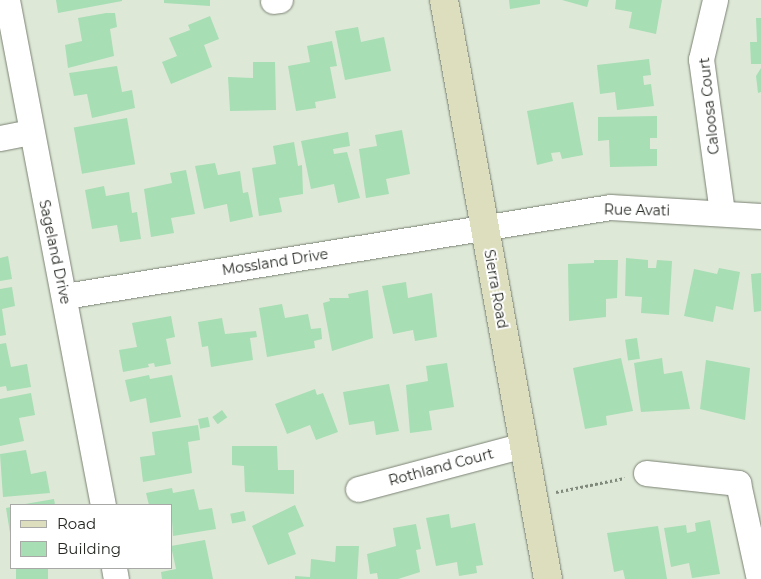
<!DOCTYPE html>
<html>
<head>
<meta charset="utf-8">
<style>
  body { margin:0 }
  #map { position:relative; width:761px; height:579px; overflow:hidden; background:#dee8d7; font-family:Montserrat,sans-serif }
  div>[style] { position:absolute }
  [style*='--x'] { left:calc(var(--x)*1px); top:calc(var(--y)*1px); width:calc(var(--w)*1px); rotate:calc(var(--a)*1deg) }
  .building>* { inset:0; background:#a7deb4; transform-origin:0 0 }
  .path>* { height:3px; margin-top:-1.5px; transform-origin:0; background:repeating-linear-gradient(90deg,#81887c 0 2.5px,transparent 0 5px) }
  .roads { filter:drop-shadow(0 0 1px #7b8374) drop-shadow(0 0 1px #7b8374) }
  .street>* { height:25px; margin:-12.5px; padding:0 12.5px; transform-origin:12.5px; border-radius:12.5px; background:#fff }
  .secondary>* { height:28px; margin:-14px; padding:0 14px; transform-origin:14px; border-radius:14px; background:#dddebe }
  span { translate:-50% -50%; white-space:nowrap; text-align:center; line-height:1.15; -webkit-text-stroke:4px #fff; paint-order:stroke }
  .street-label { font-size:14px; color:#252922 }
  .legend { position:absolute; left:10px; top:504px; width:162px; height:65px; box-sizing:border-box; background:#fff; border:1px solid #a8a9a7; margin:0; padding:6px 9px; list-style:none; font-size:15px; color:#252922 }
  .legend li { display:flex; align-items:center; gap:10px; height:25px }
  .legend b { width:25px; border:1px solid #a8a9a7 }
</style>
</head>
<body>
<div id="map">
  <div class="building">
    <i style="clip-path:polygon(56px 0,122px 0,122px 1px,58px 13px)"></i>
    <i style="clip-path:polygon(164px 0,210px 0,210px 6px,164px 3px)"></i>
    <i style="clip-path:polygon(509px 0,540px 0,540px 4px,510px 9px)"></i>
    <i style="clip-path:polygon(562px 0,589px 0,587px 7px)"></i>
    <i style="clip-path:polygon(616px 0,662px 0,656px 34px,629px 28px,632px 12px,615px 9px)"></i>
    <i style="clip-path:polygon(106px 13px,115px 13px,117px 27px,110px 29px,114px 56px,68px 68px,65px 45px,82px 41px,78px 18px)"></i>
    <i style="clip-path:polygon(210px 16px,219px 39px,204px 45px,212px 67px,171px 84px,162px 62px,177px 56px,169px 38px,190px 30px,188px 25px)"></i>
    <i style="clip-path:polygon(756px 18px,761px 18px,761px 64px,751px 64px,750px 42px,757px 42px)"></i>
    <i style="clip-path:polygon(358px 27px,361px 42px,384px 37px,391px 71px,345px 80px,335px 31px)"></i>
    <i style="clip-path:polygon(332px 41px,337px 66px,330px 67px,336px 98px,315px 102px,316px 108px,296px 111px,288px 66px,310px 62px,307px 46px)"></i>
    <i style="clip-path:polygon(649px 59px,651px 75px,643px 76px,644px 85px,651px 84px,654px 106px,617px 110px,615px 92px,600px 94px,597px 65px)"></i>
    <i style="clip-path:polygon(253px 62px,275px 62px,276px 110px,230px 111px,228px 77px,253px 78px)"></i>
    <i style="clip-path:polygon(117px 66px,122px 92px,132px 90px,135px 108px,92px 118px,87px 94px,74px 96px,69px 73px)"></i>
    <i style="clip-path:polygon(761px 68px,761px 92px,758px 93px,756px 76px)"></i>
    <i style="clip-path:polygon(573px 102px,583px 155px,562px 159px,560px 152px,551px 153px,553px 161px,537px 165px,527px 111px)"></i>
    <i style="clip-path:polygon(657px 116px,657px 138px,650px 138px,650px 149px,657px 149px,657px 166px,610px 167px,609px 140px,598px 141px,598px 117px)"></i>
    <i style="left:127px;top:118px;width:47px;height:54px;rotate:80deg"></i>
    <i style="clip-path:polygon(402px 130px,410px 174px,386px 179px,389px 194px,366px 198px,359px 149px,377px 146px,375px 135px)"></i>
    <i style="clip-path:polygon(348px 132px,350px 146px,333px 149px,334px 154px,347px 152px,360px 198px,338px 203px,334px 184px,311px 189px,301px 141px)"></i>
    <i style="clip-path:polygon(294px 142px,298px 166px,302px 165px,303px 194px,279px 198px,282px 212px,259px 216px,252px 168px,276px 164px,273px 146px)"></i>
    <i style="clip-path:polygon(215px 163px,218px 175px,240px 171px,243px 193px,248px 192px,253px 217px,230px 222px,227px 204px,204px 209px,195px 166px)"></i>
    <i style="clip-path:polygon(186px 170px,195px 214px,171px 218px,174px 233px,151px 237px,144px 189px,172px 183px,170px 173px)"></i>
    <i style="clip-path:polygon(104px 186px,106px 196px,129px 192px,132px 213px,137px 212px,141px 239px,120px 242px,117px 225px,92px 229px,85px 190px)"></i>
    <i style="clip-path:polygon(8px 256px,12px 279px,0 281px,0 258px)"></i>
    <i style="clip-path:polygon(626px 258px,648px 260px,648px 268px,656px 268px,657px 260px,672px 261px,669px 315px,641px 313px,642px 297px,625px 296px)"></i>
    <i style="clip-path:polygon(594px 260px,618px 260px,617px 298px,606px 299px,606px 317px,569px 321px,568px 264px,594px 263px)"></i>
    <i style="clip-path:polygon(719px 268px,740px 272px,733px 310px,716px 306px,713px 322px,684px 316px,694px 269px,717px 274px)"></i>
    <i style="clip-path:polygon(761px 273px,761px 311px,754px 312px,751px 274px)"></i>
    <i style="clip-path:polygon(406px 282px,408px 298px,432px 293px,437px 337px,415px 341px,413px 330px,393px 334px,382px 286px)"></i>
    <i style="clip-path:polygon(12px 287px,15px 306px,2px 309px,6px 335px,0 336px,0 289px)"></i>
    <i style="clip-path:polygon(368px 290px,373px 338px,332px 351px,323px 303px,330px 301px,329px 298px,349px 298px,348px 294px)"></i>
    <i style="clip-path:polygon(282px 304px,285px 318px,308px 314px,311px 329px,321px 328px,322px 339px,314px 341px,315px 348px,267px 357px,259px 308px)"></i>
    <i style="clip-path:polygon(171px 316px,175px 337px,166px 339px,171px 364px,155px 367px,154px 363px,148px 364px,149px 367px,123px 372px,119px 350px,137px 347px,132px 323px)"></i>
    <i style="clip-path:polygon(222px 318px,225px 334px,256px 331px,257px 337px,250px 338px,253px 360px,211px 367px,208px 346px,202px 347px,198px 322px)"></i>
    <i style="left:637px;top:338px;width:21px;height:12px;rotate:82deg"></i>
    <i style="clip-path:polygon(6px 343px,11px 367px,27px 364px,31px 387px,7px 391px,6px 386px,0 387px,0 344px)"></i>
    <i style="clip-path:polygon(621px 358px,633px 411px,606px 416px,607px 425px,585px 429px,573px 368px)"></i>
    <i style="clip-path:polygon(662px 358px,664px 374px,682px 371px,690px 409px,641px 412px,634px 363px)"></i>
    <i style="clip-path:polygon(706px 360px,750px 368px,745px 420px,700px 409px)"></i>
    <i style="clip-path:polygon(447px 363px,454px 407px,429px 411px,432px 430px,410px 433px,406px 385px,428px 381px,426px 366px)"></i>
    <i style="clip-path:polygon(149px 375px,150px 379px,172px 375px,181px 417px,150px 423px,146px 398px,130px 402px,125px 380px)"></i>
    <i style="clip-path:polygon(389px 384px,399px 431px,376px 435px,374px 421px,349px 425px,343px 392px)"></i>
    <i style="clip-path:polygon(315px 389px,317px 395px,323px 393px,338px 432px,316px 440px,310px 425px,287px 434px,275px 404px)"></i>
    <i style="clip-path:polygon(31px 393px,35px 415px,19px 418px,24px 441px,0 446px,0 399px)"></i>
    <i style="left:222px;top:410px;width:9px;height:12px;rotate:54deg"></i>
    <i style="left:208px;top:417px;width:10px;height:10px;rotate:79deg"></i>
    <i style="clip-path:polygon(198px 425px,200px 440px,188px 442px,192px 473px,143px 482px,140px 457px,155px 455px,152px 432px)"></i>
    <i style="clip-path:polygon(232px 446px,277px 446px,278px 470px,294px 470px,294px 494px,245px 492px,244px 466px,232px 465px)"></i>
    <i style="clip-path:polygon(26px 450px,31px 474px,46px 471px,50px 493px,3px 497px,0 454px)"></i>
    <i style="clip-path:polygon(172px 488px,173px 493px,194px 489px,199px 510px,212px 508px,216px 529px,173px 536px,171px 505px,149px 505px,146px 493px)"></i>
    <i style="clip-path:polygon(54px 499px,55px 505px,25px 505px,25px 504px)"></i>
    <i style="clip-path:polygon(295px 505px,304px 526px,288px 533px,296px 554px,268px 565px,252px 526px)"></i>
    <i style="clip-path:polygon(11px 507px,11px 533px,10px 533px,6px 508px)"></i>
    <i style="left:244px;top:511px;width:10px;height:14px;rotate:79deg"></i>
    <i style="clip-path:polygon(449px 514px,451px 528px,475px 523px,483px 565px,476px 566px,477px 573px,459px 576px,457px 562px,436px 566px,426px 518px)"></i>
    <i style="clip-path:polygon(710px 520px,720px 574px,692px 578px,689px 563px,671px 567px,664px 528px,686px 525px,687px 533px,696px 531px,695px 523px)"></i>
    <i style="clip-path:polygon(416px 524px,421px 549px,416px 550px,420px 572px,398px 579px,378px 579px,377px 573px,370px 574px,367px 554px,396px 546px,393px 528px)"></i>
    <i style="clip-path:polygon(658px 526px,667px 579px,625px 579px,623px 570px,614px 572px,607px 533px)"></i>
    <i style="clip-path:polygon(205px 540px,213px 579px,162px 579px,161px 572px,176px 569px,171px 546px)"></i>
    <i style="clip-path:polygon(336px 546px,359px 546px,357px 579px,295px 579px,295px 576px,310px 577px,311px 559px,335px 562px)"></i>
    <i style="left:16px;top:568px;width:32px;height:11px"></i>
  </div>
  <div class="path">
    <i style="--x:556;--y:492;--w:70;--a:-11.5"></i>
  </div>
  <div class="roads">
    <div class="street">
      <i style="--x:7;--y:0;--w:514;--a:79.24"></i>
      <i style="--x:715;--y:0;--w:61;--a:103.3"></i>
      <i style="--x:701;--y:59;--w:155;--a:82.2"></i>
      <i style="--x:273;--y:1;--w:7;--a:-8"></i>
      <i style="--x:0;--y:138;--w:31;--a:-11"></i>
      <i style="--x:65;--y:296;--w:552;--a:-9.27"></i>
      <i style="--x:610;--y:207;--w:151;--a:3.4"></i>
      <i style="--x:646;--y:473;--w:93;--a:6.2"></i>
      <i style="--x:738;--y:483;--w:98;--a:77.7"></i>
      <i style="--x:358;--y:489;--w:171;--a:-14.9"></i>
      <i style="--x:114;--y:568;--w:11;--a:80"></i>
    </div>
    <div class="secondary">
      <i style="--x:444;--y:0;--w:588;--a:79.82"></i>
    </div>
  </div>
  <div class="street-label">
    <span style="left:709px;top:106px;rotate:-96deg">Caloosa Court</span>
    <span style="left:637px;top:210px;rotate:1deg">Rue Avati</span>
    <span style="left:55px;top:252px;rotate:78deg">Sageland Drive</span>
    <span style="left:275px;top:262px;rotate:-9deg">Mossland Drive</span>
    <span style="left:496px;top:289px;rotate:80deg">Sierra Road</span>
    <span style="left:441px;top:467px;rotate:-15deg">Rothland Court</span>
  </div>
  <ul class="legend">
  <li><b style="height:6px;background:#dddebe"></b>Road</li>
  <li><b style="height:14px;background:#a7deb4"></b>Building</li>
  </ul>
</div>
</body>
</html>
